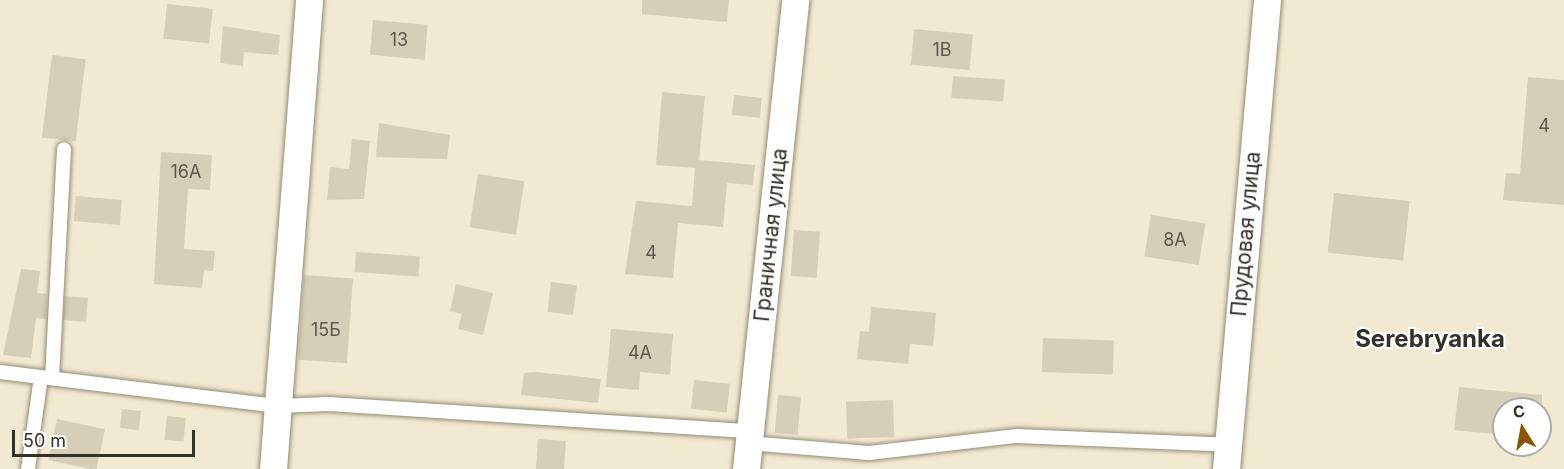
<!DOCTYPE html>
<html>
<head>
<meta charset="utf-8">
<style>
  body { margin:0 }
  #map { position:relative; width:1564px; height:469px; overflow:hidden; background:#f1e9d1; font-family:Inter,sans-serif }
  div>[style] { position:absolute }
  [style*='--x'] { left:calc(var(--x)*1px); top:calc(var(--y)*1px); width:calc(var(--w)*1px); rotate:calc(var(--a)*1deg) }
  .building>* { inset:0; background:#d6ceb6; transform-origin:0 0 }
  .roads { filter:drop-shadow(0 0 2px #938b75) drop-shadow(0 0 2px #938b75) }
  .service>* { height:14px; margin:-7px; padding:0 7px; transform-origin:7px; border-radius:7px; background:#fff }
  .minor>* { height:27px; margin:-13.5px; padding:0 13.5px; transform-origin:13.5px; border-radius:13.5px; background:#fff }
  span { translate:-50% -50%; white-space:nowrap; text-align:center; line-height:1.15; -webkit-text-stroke:4.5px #fff; paint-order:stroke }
  .number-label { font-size:18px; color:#5c584c }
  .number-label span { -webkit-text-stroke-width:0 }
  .street-label { font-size:21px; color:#343128 }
  .quarter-label { font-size:24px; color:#343128; font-weight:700 }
  .north { position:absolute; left:1492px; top:397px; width:60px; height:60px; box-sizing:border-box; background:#fff; border:2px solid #aeada9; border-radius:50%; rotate:349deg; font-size:16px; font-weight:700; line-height:24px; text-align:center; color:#343128 }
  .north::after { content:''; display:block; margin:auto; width:21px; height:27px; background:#8a5404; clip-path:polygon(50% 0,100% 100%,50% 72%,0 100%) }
  .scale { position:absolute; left:12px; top:430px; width:183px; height:27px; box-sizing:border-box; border:3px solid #343128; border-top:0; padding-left:8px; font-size:18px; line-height:21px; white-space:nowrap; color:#343128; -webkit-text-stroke:4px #fff; paint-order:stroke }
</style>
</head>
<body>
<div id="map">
  <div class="building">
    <i style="clip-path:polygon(642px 0,729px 0,727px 22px,642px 14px)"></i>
    <i style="left:167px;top:4px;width:46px;height:35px;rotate:6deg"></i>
    <i style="left:373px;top:20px;width:55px;height:35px;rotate:5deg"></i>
    <i style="clip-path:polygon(223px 26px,280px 35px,278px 55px,244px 52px,243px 66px,220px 63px)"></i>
    <i style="left:914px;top:29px;width:59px;height:36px;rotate:5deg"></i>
    <i style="left:52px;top:55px;width:34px;height:83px;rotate:7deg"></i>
    <i style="left:953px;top:76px;width:52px;height:22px;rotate:4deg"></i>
    <i style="clip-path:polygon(1528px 77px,1564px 80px,1564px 205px,1503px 200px,1506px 173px,1520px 174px)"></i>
    <i style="clip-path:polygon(662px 92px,705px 96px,699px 160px,755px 165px,753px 185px,727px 183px,723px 227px,678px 223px,673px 278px,625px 274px,636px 201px,692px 206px,695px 168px,656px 165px)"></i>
    <i style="left:734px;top:95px;width:28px;height:20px;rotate:6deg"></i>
    <i style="clip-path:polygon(379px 123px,450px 135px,447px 159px,376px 157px)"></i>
    <i style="clip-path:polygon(352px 139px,370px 141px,364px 199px,327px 200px,330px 167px,349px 169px)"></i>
    <i style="clip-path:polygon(161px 152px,212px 155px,210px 190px,188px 189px,184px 249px,215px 251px,213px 271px,204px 270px,202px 288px,154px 284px)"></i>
    <i style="left:478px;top:174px;width:47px;height:54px;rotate:9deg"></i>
    <i style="left:1334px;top:193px;width:76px;height:60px;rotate:6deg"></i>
    <i style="left:76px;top:196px;width:46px;height:25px;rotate:5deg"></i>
    <i style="left:1151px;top:215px;width:55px;height:42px;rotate:9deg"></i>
    <i style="left:794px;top:230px;width:26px;height:46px;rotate:4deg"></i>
    <i style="left:356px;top:252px;width:64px;height:20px;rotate:4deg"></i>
    <i style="clip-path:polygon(21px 269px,40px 271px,37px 293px,47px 294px,46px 319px,36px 318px,31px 358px,3px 355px)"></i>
    <i style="left:304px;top:275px;width:49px;height:85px;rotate:4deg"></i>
    <i style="left:551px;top:282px;width:26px;height:30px;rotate:7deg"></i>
    <i style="clip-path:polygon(456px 284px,493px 293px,483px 335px,458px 329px,462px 314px,450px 311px)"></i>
    <i style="left:65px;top:296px;width:23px;height:24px;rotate:5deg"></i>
    <i style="clip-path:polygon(871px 307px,936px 313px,933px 346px,910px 344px,908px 364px,857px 359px,860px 331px,869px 332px)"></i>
    <i style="clip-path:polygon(611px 329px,673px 334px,670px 375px,640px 372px,639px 390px,606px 387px)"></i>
    <i style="left:1043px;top:338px;width:71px;height:34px;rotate:2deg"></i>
    <i style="clip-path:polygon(536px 372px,601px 379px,598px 403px,521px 395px,524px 373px)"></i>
    <i style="left:694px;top:380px;width:36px;height:29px;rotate:6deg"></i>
    <i style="clip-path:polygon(1459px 387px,1542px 395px,1542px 409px,1504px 409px,1504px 435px,1454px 430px)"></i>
    <i style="left:778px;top:395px;width:23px;height:38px;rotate:5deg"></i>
    <i style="left:893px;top:400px;width:37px;height:47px;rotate:88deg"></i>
    <i style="left:122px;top:409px;width:19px;height:19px;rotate:6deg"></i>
    <i style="left:167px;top:416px;width:19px;height:24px;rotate:6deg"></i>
    <i style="left:57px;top:419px;width:49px;height:42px;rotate:12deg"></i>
    <i style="left:538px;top:439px;width:28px;height:30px;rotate:4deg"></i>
  </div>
  <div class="roads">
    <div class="service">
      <i style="--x:0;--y:372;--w:280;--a:7"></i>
      <i style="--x:278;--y:406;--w:50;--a:-2.3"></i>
      <i style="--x:328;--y:404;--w:423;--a:3.7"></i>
      <i style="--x:52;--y:378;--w:229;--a:-87"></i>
      <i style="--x:748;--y:443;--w:121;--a:4.7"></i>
      <i style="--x:869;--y:453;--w:149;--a:-6.6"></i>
      <i style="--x:1017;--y:436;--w:211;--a:2.4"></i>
      <i style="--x:28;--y:469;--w:93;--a:-82"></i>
    </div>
    <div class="minor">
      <i style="--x:273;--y:469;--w:470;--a:-85.6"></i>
      <i style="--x:746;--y:469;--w:472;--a:-84"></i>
      <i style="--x:1226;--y:469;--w:471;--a:-85"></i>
    </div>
  </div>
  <div class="number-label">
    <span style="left:399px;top:40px">13</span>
    <span style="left:942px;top:50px">1В</span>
    <span style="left:1544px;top:126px">4</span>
    <span style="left:186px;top:172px">16А</span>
    <span style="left:1175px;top:240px">8А</span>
    <span style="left:651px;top:253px">4</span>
    <span style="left:326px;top:330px">15Б</span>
    <span style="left:640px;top:353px">4А</span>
  </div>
  <div class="street-label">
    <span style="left:1246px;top:234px;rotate:-85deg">Прудовая улица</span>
    <span style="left:771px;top:235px;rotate:-84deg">Граничная улица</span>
  </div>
  <div class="quarter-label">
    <span style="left:1430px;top:339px">Serebryanka</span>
  </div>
  <div class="north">С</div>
  <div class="scale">50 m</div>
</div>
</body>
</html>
